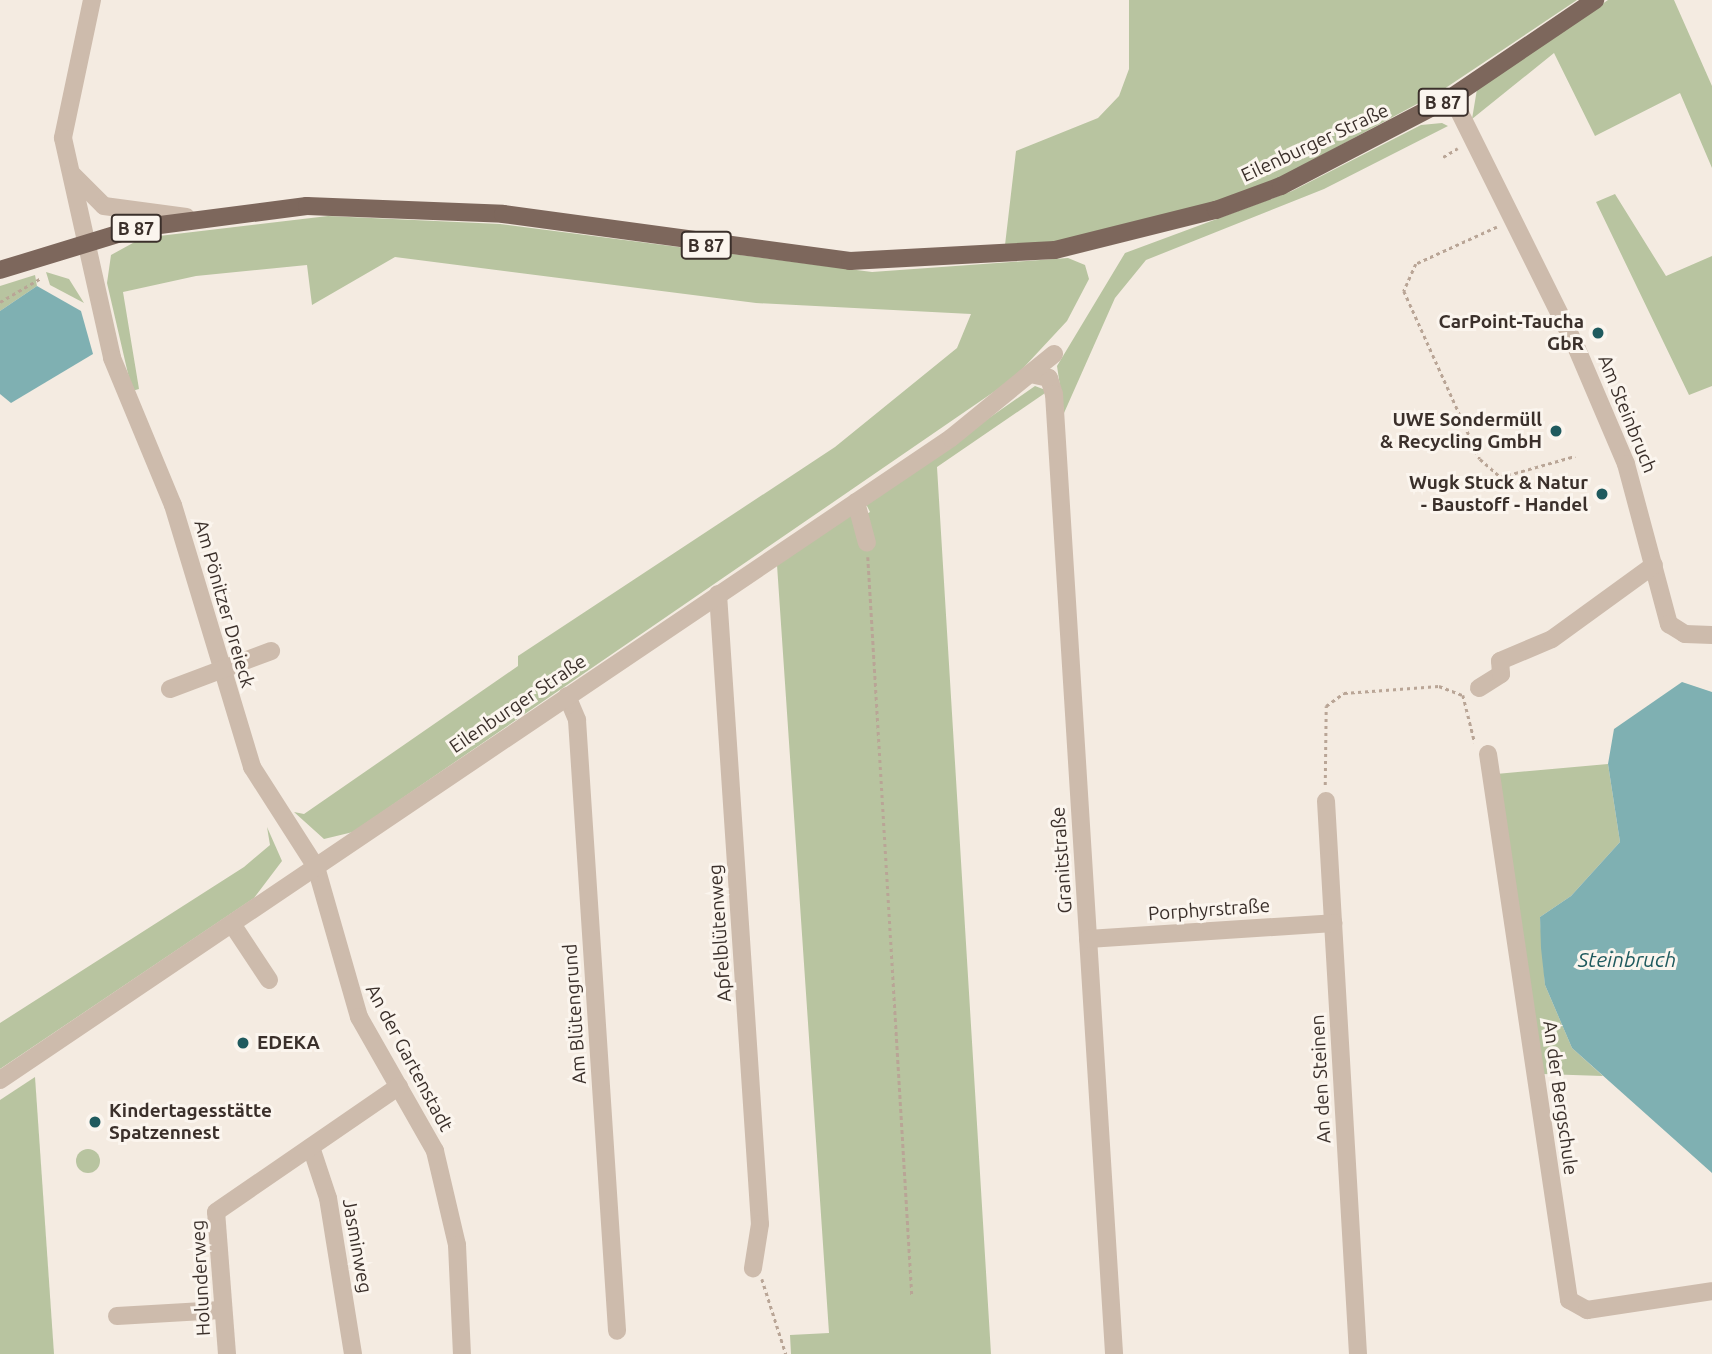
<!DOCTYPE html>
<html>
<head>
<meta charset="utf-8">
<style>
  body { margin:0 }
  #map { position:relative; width:1712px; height:1354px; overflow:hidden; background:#f4ebe1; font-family:Ubuntu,sans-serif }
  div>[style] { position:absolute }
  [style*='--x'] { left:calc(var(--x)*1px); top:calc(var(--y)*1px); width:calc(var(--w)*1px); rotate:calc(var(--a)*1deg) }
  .green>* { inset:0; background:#b8c4a0 }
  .round { border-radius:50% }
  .water>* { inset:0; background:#7fb0b2 }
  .path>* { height:2.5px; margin-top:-1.25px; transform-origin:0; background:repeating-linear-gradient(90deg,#b9a596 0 3.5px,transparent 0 7px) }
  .minor>* { height:18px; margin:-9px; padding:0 9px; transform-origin:9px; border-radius:9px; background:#cdbbac }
  .major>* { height:18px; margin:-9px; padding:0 9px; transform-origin:9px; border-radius:9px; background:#7d675c }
  .dots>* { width:19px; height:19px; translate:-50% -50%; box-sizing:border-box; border:4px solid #fbf5ee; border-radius:50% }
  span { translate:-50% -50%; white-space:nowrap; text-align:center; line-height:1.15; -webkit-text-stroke:6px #fbf5ee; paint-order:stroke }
  .shield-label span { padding:2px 5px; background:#fbf5ee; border:2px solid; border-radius:5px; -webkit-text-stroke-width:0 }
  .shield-label { font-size:18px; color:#3b302b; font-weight:700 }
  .street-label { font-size:19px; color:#3b302b }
  .poi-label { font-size:19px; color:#3b302b; font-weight:700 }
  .right { translate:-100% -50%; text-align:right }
  .left { translate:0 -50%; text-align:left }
  .water-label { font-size:21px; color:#1f5a5e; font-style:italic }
</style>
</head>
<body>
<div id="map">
  <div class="green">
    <i style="clip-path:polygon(1129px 0,1577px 0,1441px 91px,1278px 179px,1192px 210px,1064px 241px,1005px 245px,1016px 151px,1098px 118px,1119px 96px,1129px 69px)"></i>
    <i style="clip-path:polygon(1608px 0,1674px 0,1712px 86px,1712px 168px,1680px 93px,1595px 136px,1554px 53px,1472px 119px,1477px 89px)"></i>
    <i style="clip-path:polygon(1442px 123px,1448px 126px,1324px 189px,1146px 260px,1115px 298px,1064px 413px,1057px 366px,1125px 253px,1292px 191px,1421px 125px)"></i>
    <i style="clip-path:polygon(1615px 194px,1666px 276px,1712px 256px,1712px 386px,1689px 395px,1596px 202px)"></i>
    <i style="clip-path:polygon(328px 216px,500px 224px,872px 272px,1068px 258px,1085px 265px,1089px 279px,1067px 321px,1014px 378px,353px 832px,324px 839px,294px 812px,304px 814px,518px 666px,518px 656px,835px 447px,957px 348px,971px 314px,756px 303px,395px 257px,312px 305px,307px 265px,196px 276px,123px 292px,139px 389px,132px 391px,107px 283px,111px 255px,142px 238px)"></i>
    <i style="clip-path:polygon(46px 272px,69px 279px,84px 303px,50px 285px)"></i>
    <i style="clip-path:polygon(35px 275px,37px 286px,0 311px,0 286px)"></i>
    <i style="clip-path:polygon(1035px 386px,1048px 391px,937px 467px,991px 1354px,791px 1354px,790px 1335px,829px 1333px,777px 565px,852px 513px,858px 519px,870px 512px,866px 504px)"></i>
    <i style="clip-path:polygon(1608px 764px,1620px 842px,1571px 896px,1540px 917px,1545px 985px,1572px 1048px,1603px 1076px,1543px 1074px,1496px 774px)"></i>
    <i style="clip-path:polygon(267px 827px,282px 861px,254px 898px,0 1069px,0 1023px,244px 867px,270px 845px)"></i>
    <i style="clip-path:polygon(35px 1077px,54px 1354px,0 1354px,0 1100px)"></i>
    <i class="round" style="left:76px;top:1149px;width:24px;height:24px"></i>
  </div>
  <div class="water">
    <i style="clip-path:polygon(37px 286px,81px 311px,93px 354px,11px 403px,0 394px,0 311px)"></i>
    <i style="clip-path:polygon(1682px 682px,1712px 692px,1712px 1173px,1572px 1048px,1545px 985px,1541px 948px,1540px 917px,1571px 896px,1620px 842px,1608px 764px,1614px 729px)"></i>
  </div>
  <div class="path">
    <i style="--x:1443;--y:157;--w:17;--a:-31"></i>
    <i style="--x:1497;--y:227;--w:89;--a:155.4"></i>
    <i style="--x:1416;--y:264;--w:30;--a:114"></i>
    <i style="--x:1404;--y:291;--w:184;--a:65.7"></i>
    <i style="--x:1480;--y:459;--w:28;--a:41"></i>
    <i style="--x:1501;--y:477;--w:77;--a:-15.8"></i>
    <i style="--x:0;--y:302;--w:48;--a:-30.3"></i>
    <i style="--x:868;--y:557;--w:740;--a:86.59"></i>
    <i style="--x:1463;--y:695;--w:49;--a:76"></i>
    <i style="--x:1325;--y:785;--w:79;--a:-89.3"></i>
    <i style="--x:1326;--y:706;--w:22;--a:-36"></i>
    <i style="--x:1344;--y:693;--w:95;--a:-4.2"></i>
    <i style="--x:1439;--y:686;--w:26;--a:21"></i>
    <i style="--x:762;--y:1279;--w:79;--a:72.3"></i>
  </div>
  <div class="minor">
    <i style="--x:92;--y:0;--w:141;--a:101.9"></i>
    <i style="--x:63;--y:138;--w:225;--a:77.4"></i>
    <i style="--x:112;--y:358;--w:159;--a:67.5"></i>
    <i style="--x:173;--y:505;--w:274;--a:73.2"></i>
    <i style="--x:252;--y:767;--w:119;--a:57.4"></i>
    <i style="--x:316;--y:867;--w:156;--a:74"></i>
    <i style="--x:359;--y:1017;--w:154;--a:60.4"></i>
    <i style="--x:435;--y:1151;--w:97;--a:76.8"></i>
    <i style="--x:457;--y:1245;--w:109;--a:87.4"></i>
    <i style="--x:1452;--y:97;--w:281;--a:63.6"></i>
    <i style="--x:1577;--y:349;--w:125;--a:66.9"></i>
    <i style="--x:1626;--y:464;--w:166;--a:75"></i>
    <i style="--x:1669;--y:624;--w:19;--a:32"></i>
    <i style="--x:1685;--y:634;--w:27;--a:2"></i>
    <i style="--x:72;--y:174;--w:45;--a:45"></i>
    <i style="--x:104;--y:206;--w:83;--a:7.6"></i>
    <i style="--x:1035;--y:375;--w:14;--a:12"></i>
    <i style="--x:1049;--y:378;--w:17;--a:73"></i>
    <i style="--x:1054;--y:394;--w:962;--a:86.42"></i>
    <i style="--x:856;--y:502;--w:42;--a:75"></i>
    <i style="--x:718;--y:594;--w:631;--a:86.19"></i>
    <i style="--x:760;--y:1224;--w:45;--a:99"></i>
    <i style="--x:1479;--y:688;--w:26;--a:-32"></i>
    <i style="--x:1501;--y:674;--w:13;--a:-94"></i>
    <i style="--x:1500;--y:661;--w:56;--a:-22.9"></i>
    <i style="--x:1552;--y:639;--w:126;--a:-36"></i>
    <i style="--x:170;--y:689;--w:108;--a:-20.6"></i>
    <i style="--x:567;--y:696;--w:26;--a:67"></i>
    <i style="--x:577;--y:720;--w:612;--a:86.25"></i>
    <i style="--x:1488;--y:754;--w:552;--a:81.56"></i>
    <i style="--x:1569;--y:1300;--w:21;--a:29"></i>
    <i style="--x:1587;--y:1310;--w:126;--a:-8.6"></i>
    <i style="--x:1326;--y:801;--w:554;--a:86.69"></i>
    <i style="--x:232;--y:924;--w:67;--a:56.5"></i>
    <i style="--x:1088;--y:939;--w:246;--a:-3.7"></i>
    <i style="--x:0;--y:1080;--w:1147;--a:-34.02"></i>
    <i style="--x:951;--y:438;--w:133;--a:-39.2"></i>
    <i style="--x:311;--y:1147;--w:54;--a:71.6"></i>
    <i style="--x:328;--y:1198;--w:158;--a:80.9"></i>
    <i style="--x:117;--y:1316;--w:104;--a:-3.3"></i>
    <i style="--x:227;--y:1354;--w:142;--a:-94.4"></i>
    <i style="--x:216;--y:1212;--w:222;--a:-34.5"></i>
  </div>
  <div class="major">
    <i style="--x:0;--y:270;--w:143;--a:-17"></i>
    <i style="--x:137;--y:228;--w:171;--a:-7.4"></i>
    <i style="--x:307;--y:206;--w:196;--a:2.3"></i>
    <i style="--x:503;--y:214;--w:350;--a:7.7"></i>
    <i style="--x:850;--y:261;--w:205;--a:-3.1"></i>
    <i style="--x:1055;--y:250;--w:166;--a:-14"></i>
    <i style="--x:1216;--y:210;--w:69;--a:-20.3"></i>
    <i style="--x:1281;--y:186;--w:193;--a:-27.5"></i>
    <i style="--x:1452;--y:97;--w:173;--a:-34.1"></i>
  </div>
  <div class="dots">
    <i style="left:1598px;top:333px;background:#1f5a5e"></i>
    <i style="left:1556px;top:431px;background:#1f5a5e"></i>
    <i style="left:1602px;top:494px;background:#1f5a5e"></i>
    <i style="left:243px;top:1043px;background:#1f5a5e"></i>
    <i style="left:95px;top:1122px;background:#1f5a5e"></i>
  </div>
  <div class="shield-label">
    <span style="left:1443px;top:102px">B 87</span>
    <span style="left:136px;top:228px">B 87</span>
    <span style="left:706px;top:245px">B 87</span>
  </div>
  <div class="street-label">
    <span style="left:1315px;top:143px;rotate:-25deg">Eilenburger Straße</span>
    <span style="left:1627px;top:414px;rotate:68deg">Am Steinbruch</span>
    <span style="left:224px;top:604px;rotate:74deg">Am Pönitzer Dreieck</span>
    <span style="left:518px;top:704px;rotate:-34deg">Eilenburger Straße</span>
    <span style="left:1062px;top:860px;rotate:-94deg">Granitstraße</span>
    <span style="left:1209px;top:910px;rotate:-4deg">Porphyrstraße</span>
    <span style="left:720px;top:933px;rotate:-94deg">Apfelblütenweg</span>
    <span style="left:575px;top:1014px;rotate:-94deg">Am Blütengrund</span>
    <span style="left:409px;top:1058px;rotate:62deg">An der Gartenstadt</span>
    <span style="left:1321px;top:1079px;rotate:-93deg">An den Steinen</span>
    <span style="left:1560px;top:1098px;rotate:82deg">An der Bergschule</span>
    <span style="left:357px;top:1246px;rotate:80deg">Jasminweg</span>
    <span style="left:201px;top:1278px;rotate:-93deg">Holunderweg</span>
  </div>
  <div class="poi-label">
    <span class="right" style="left:1584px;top:333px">CarPoint-Taucha<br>GbR</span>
    <span class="right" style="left:1542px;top:431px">UWE Sondermüll<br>&amp; Recycling GmbH</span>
    <span class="right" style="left:1588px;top:494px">Wugk Stuck &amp; Natur<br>- Baustoff - Handel</span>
    <span class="left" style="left:257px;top:1043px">EDEKA</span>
    <span class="left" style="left:109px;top:1122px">Kindertagesstätte<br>Spatzennest</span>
  </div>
  <div class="water-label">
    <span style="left:1627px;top:959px">Steinbruch</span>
  </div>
</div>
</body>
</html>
